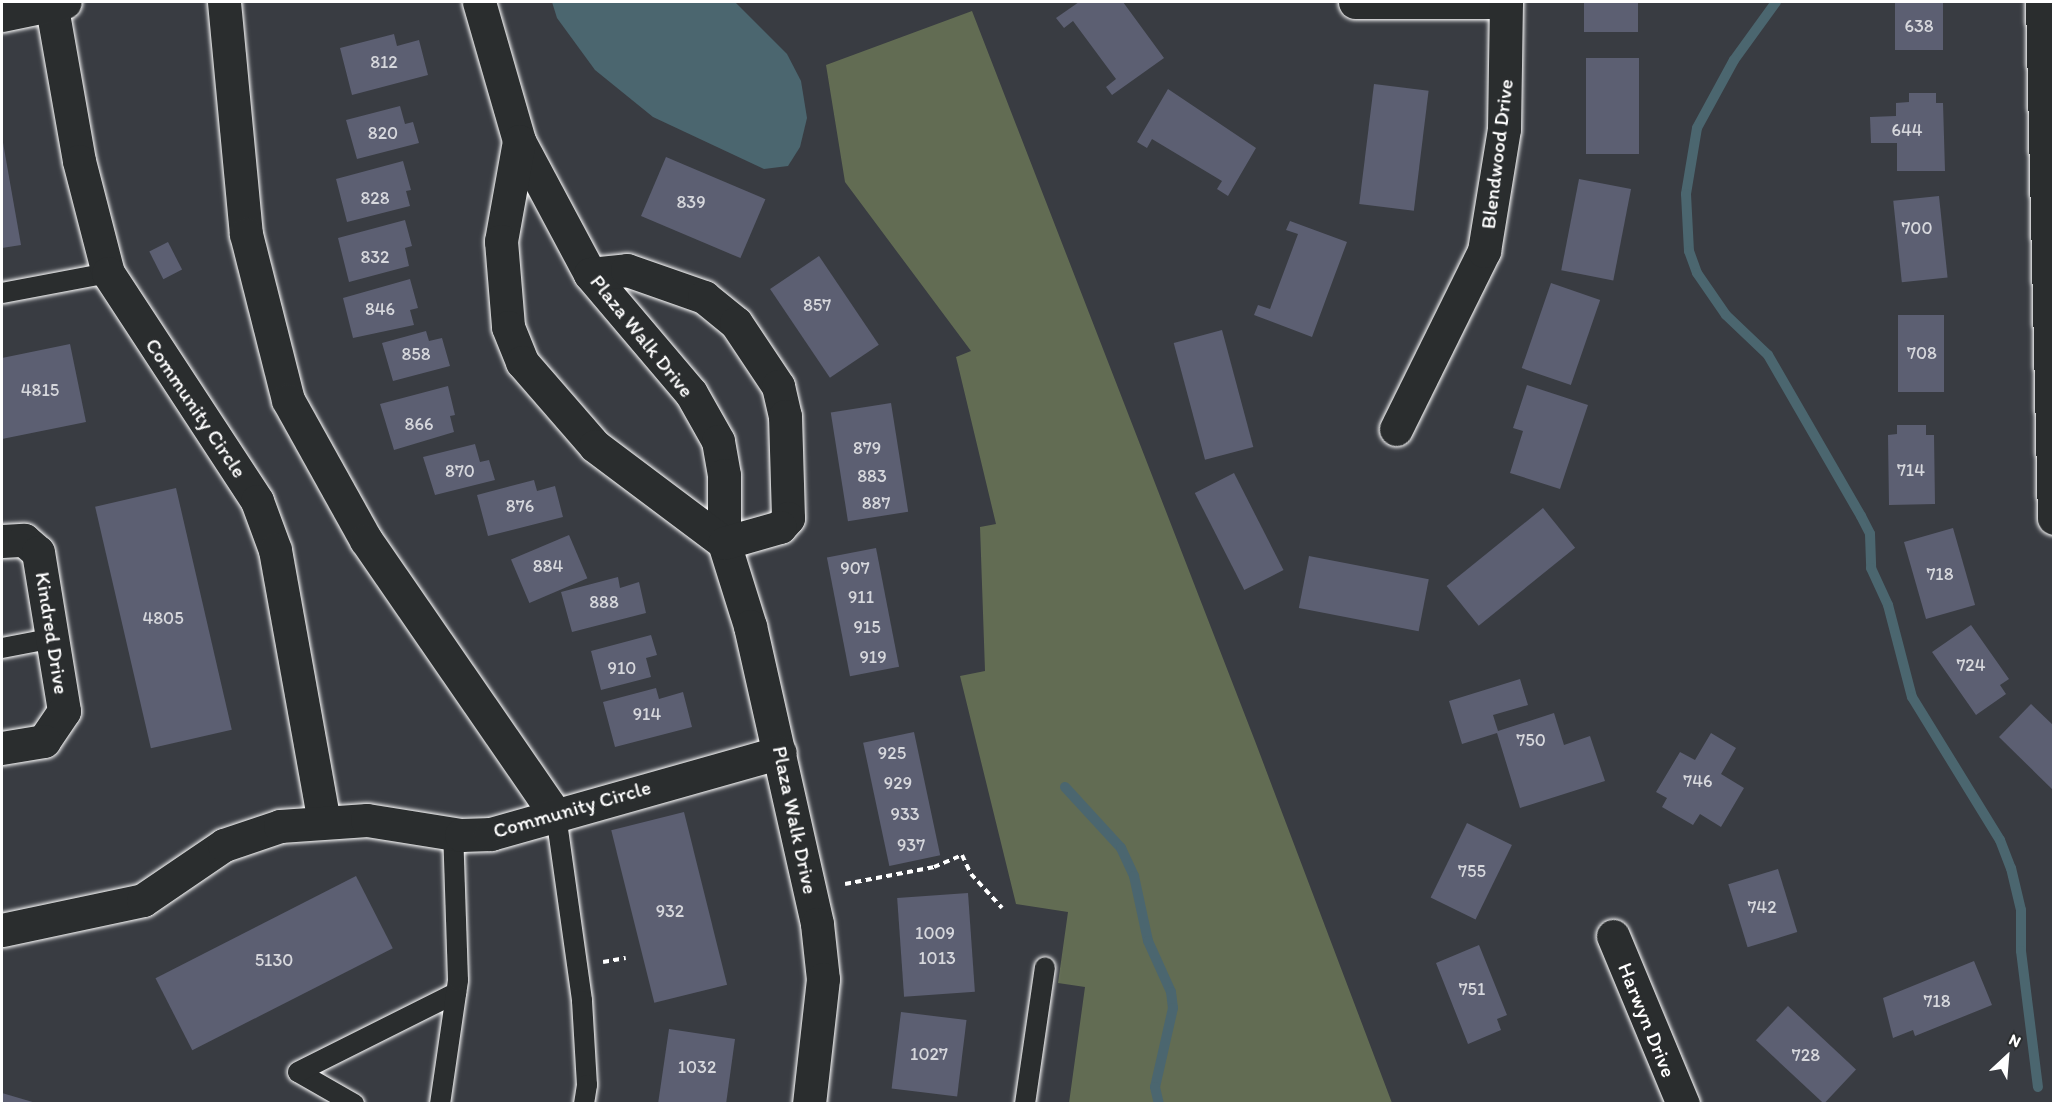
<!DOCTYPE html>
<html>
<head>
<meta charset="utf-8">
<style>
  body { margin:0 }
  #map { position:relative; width:2055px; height:1105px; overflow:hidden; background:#393c42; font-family:Itim,sans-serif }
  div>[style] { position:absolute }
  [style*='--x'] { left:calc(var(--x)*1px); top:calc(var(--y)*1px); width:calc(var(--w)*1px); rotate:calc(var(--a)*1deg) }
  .green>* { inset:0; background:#626c53 }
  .water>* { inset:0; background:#4b666f }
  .stream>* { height:10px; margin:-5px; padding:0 5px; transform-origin:5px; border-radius:5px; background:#4b666f }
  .building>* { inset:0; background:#5c5f72; transform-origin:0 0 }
  .path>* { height:4px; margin-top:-2px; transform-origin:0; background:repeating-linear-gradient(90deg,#fff 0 6px,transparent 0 10.5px) }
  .roads { filter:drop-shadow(0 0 2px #fff) drop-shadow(0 0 2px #fff) }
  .service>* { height:20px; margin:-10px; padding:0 10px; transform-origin:10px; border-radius:10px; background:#2a2d2e }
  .minor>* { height:33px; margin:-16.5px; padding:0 16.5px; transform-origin:16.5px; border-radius:16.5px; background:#2a2d2e }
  span { translate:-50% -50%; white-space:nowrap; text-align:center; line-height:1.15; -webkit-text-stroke:5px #2a2d2e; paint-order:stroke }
  .number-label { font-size:18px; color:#d6d7dc }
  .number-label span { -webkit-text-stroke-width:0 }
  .street-label { font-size:21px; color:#fff }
  .frame { position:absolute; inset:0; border:3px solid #fff; pointer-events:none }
  .north { position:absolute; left:1977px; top:1027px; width:60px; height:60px; -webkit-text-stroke:4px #2a2d2e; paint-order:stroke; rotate:26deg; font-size:16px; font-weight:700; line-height:24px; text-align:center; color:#fff }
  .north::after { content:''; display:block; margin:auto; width:21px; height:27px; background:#fff; clip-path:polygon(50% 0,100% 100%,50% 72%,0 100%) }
</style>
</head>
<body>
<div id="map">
  <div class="green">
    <i style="clip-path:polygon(972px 11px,1255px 741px,1392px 1103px,1069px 1103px,1085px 987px,1058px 983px,1068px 912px,1016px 904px,960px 676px,985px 671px,980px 527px,996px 524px,956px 357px,971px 351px,845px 182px,826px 65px)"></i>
  </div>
  <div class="water">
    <i style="clip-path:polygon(552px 2px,735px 2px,787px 54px,801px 81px,807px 118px,800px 147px,788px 166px,764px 169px,653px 117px,595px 70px,557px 18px)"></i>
  </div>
  <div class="stream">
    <i style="--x:1776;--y:2;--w:72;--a:125.9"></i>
    <i style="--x:1734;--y:60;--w:77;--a:118.6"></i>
    <i style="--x:1697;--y:128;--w:67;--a:99.5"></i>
    <i style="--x:1686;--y:194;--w:57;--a:87"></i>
    <i style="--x:1689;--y:251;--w:23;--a:70"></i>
    <i style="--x:1697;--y:273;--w:51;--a:55.4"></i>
    <i style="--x:1726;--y:315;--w:58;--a:43.6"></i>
    <i style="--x:1768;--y:355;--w:186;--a:60"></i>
    <i style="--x:1861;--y:516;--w:20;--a:63"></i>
    <i style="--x:1870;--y:534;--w:34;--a:88"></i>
    <i style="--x:1871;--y:568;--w:41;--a:65.3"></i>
    <i style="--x:1888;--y:605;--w:95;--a:75.4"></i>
    <i style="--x:1912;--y:697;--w:168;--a:58.4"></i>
    <i style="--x:2000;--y:840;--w:30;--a:69"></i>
    <i style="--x:2011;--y:868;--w:43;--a:76.6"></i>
    <i style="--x:2021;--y:910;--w:41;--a:90"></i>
    <i style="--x:2021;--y:951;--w:137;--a:82.9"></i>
    <i style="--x:1065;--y:787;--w:83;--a:47.4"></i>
    <i style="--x:1121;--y:848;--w:31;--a:65"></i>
    <i style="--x:1134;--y:876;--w:66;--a:77.8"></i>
    <i style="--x:1148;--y:941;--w:56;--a:65.7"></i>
    <i style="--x:1171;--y:992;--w:16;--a:83"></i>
    <i style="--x:1173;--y:1008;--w:81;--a:102.8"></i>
    <i style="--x:1155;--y:1087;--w:17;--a:77"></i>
  </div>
  <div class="building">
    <i style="clip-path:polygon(1079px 2px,1123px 2px,1164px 58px,1112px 95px,1106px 87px,1116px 79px,1073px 21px,1064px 28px,1056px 18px)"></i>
    <i style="left:1584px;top:2px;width:54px;height:30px"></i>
    <i style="left:1895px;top:2px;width:48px;height:48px"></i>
    <i style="clip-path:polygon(394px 34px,397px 46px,419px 40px,428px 75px,352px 95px,340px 48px)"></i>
    <i style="left:1586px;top:58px;width:53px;height:96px"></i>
    <i style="left:1374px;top:84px;width:55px;height:121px;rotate:7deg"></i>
    <i style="clip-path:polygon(1168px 89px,1256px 148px,1228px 196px,1217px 189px,1222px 181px,1152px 139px,1147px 148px,1137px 142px)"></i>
    <i style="clip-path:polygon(1909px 93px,1936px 93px,1936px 103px,1943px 103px,1945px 171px,1897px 171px,1897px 143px,1871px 143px,1870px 117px,1896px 116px,1896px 103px,1909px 102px)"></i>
    <i style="clip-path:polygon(400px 106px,405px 124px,413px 122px,419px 143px,357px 159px,346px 120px)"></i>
    <i style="clip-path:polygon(2px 137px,21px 245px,2px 248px)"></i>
    <i style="left:666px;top:157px;width:108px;height:64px;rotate:23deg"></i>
    <i style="clip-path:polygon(403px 161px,411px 190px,406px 191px,410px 206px,347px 222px,336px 179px)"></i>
    <i style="left:1579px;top:179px;width:53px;height:93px;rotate:11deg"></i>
    <i style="left:1939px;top:196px;width:82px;height:46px;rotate:84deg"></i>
    <i style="clip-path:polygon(405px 220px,412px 246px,405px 248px,409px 266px,349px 282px,338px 238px)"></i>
    <i style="clip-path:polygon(1290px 221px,1347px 242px,1312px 337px,1254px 315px,1258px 305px,1270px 309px,1298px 234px,1286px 230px)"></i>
    <i style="left:168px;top:242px;width:31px;height:21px;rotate:63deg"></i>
    <i style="left:819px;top:256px;width:107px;height:59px;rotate:56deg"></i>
    <i style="clip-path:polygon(410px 279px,418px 308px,410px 310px,414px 325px,353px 338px,343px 298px)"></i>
    <i style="left:1551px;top:283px;width:52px;height:90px;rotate:19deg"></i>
    <i style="left:1898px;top:315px;width:46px;height:77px"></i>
    <i style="left:1222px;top:330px;width:121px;height:50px;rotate:75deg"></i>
    <i style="clip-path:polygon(426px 331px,429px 341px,442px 338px,450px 366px,393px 381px,382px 343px)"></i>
    <i style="clip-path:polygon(70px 344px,86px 422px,2px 439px,2px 358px)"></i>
    <i style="clip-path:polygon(1527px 385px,1588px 405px,1560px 489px,1510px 473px,1523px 431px,1513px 428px)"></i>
    <i style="clip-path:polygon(448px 386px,455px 415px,450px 416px,454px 432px,394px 450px,380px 404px)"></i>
    <i style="left:891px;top:403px;width:110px;height:61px;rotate:81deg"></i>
    <i style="clip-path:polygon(1897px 425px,1926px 425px,1926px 435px,1934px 435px,1935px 504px,1889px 505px,1888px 435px,1897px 434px)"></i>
    <i style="clip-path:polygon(475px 444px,480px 462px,489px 460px,495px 480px,435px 495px,423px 457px)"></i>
    <i style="left:1234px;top:473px;width:109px;height:44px;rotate:63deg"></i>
    <i style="clip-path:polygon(534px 480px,537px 491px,555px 486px,563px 517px,488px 536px,477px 495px)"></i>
    <i style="left:176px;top:488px;width:248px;height:83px;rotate:77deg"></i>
    <i style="left:1543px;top:508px;width:51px;height:124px;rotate:51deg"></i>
    <i style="left:1953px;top:528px;width:80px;height:51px;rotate:74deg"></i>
    <i style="left:569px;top:535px;width:47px;height:63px;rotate:67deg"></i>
    <i style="left:876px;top:548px;width:121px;height:50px;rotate:79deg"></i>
    <i style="left:1309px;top:556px;width:122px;height:53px;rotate:11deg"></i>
    <i style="clip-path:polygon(618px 577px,620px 588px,639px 582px,646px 613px,572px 632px,561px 592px)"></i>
    <i style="clip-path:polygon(1971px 625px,2009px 679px,2000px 685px,2006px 694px,1976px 715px,1932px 652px)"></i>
    <i style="clip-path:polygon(651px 635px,657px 655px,646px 658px,651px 677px,601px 690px,591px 651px)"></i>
    <i style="clip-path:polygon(1520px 679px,1528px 705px,1493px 715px,1498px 731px,1554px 713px,1564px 745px,1590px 736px,1605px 781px,1520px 808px,1497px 733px,1462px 744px,1449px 701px)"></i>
    <i style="clip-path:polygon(656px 688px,659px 699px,683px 692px,692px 727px,615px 747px,603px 702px)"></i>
    <i style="clip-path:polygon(2031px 704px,2054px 726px,2054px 791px,1999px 737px)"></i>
    <i style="left:914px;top:732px;width:126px;height:52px;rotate:78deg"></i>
    <i style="clip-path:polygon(1711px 733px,1736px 748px,1721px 774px,1744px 788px,1721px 827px,1700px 814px,1693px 825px,1662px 807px,1667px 798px,1656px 792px,1680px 752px,1695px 760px)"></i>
    <i style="left:684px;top:812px;width:178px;height:75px;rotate:76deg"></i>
    <i style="left:1467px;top:823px;width:50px;height:83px;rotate:26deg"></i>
    <i style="left:1778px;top:869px;width:66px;height:52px;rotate:73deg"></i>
    <i style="left:356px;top:876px;width:81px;height:225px;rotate:63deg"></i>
    <i style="left:968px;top:893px;width:99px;height:71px;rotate:86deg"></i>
    <i style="clip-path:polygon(1479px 945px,1507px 1015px,1497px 1019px,1501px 1030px,1468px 1044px,1436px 963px)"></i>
    <i style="clip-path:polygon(1974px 961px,1992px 1005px,1915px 1036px,1913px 1030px,1893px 1038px,1883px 998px)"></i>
    <i style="left:1788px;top:1006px;width:93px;height:47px;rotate:43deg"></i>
    <i style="left:901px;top:1012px;width:66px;height:77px;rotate:7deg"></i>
    <i style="clip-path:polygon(669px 1029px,735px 1039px,726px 1104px,658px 1104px)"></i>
    <i style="clip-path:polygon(2px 1093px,36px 1103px,36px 1104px,2px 1104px)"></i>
  </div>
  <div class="path">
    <i style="--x:845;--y:884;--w:91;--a:-10.8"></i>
    <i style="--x:934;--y:867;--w:30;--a:-23"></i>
    <i style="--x:962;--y:855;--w:21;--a:65"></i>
    <i style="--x:971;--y:874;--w:46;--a:47.6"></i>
    <i style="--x:603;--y:962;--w:23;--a:-10"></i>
  </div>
  <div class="roads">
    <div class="service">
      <i style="--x:2;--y:293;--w:108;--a:-10.7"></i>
      <i style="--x:2;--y:648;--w:53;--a:-10.9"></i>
      <i style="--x:556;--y:815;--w:188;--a:82"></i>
      <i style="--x:582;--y:1001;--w:84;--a:86.6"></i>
      <i style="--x:587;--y:1085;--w:19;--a:99"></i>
      <i style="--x:354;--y:1104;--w:64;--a:-150.3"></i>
      <i style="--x:298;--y:1072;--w:177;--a:-26.6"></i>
      <i style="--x:440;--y:1104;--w:125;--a:-81.7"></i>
      <i style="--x:458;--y:980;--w:147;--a:-91.9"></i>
      <i style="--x:1025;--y:1104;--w:138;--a:-81.7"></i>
    </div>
    <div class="minor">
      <i style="--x:51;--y:2;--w:161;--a:80"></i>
      <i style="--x:79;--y:161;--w:116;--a:75.5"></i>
      <i style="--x:108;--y:273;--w:272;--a:56.8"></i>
      <i style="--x:257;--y:501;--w:52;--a:69.8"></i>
      <i style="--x:275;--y:550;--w:275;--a:79.8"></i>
      <i style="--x:224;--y:2;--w:233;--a:84.6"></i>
      <i style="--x:246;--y:234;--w:171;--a:75.8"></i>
      <i style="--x:288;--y:400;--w:160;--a:60.9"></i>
      <i style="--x:366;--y:540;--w:334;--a:55.4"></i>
      <i style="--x:479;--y:2;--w:145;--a:73.9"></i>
      <i style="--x:519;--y:141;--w:151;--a:61.9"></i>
      <i style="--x:590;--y:274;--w:156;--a:49.7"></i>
      <i style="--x:691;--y:393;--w:55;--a:60.6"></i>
      <i style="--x:718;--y:441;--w:35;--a:80"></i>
      <i style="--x:724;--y:475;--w:68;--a:90"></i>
      <i style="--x:724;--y:543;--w:87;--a:72.6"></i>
      <i style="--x:750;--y:626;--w:305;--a:77.3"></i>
      <i style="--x:817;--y:924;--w:55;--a:83.8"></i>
      <i style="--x:823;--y:979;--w:126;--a:96.4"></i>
      <i style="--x:1355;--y:2;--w:151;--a:0"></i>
      <i style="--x:2042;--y:2;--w:516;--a:88.67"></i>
      <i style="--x:2;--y:15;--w:64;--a:-11.7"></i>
      <i style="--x:519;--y:141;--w:102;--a:100.2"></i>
      <i style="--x:501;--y:241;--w:86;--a:85.3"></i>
      <i style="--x:508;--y:327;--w:38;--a:68"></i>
      <i style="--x:522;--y:362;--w:111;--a:49"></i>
      <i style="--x:595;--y:446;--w:161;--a:36.9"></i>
      <i style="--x:590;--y:274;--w:37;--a:-6"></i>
      <i style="--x:627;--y:270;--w:82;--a:19.3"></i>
      <i style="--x:704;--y:297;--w:41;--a:39.1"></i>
      <i style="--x:736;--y:323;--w:76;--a:56.3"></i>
      <i style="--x:778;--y:386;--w:31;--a:77"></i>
      <i style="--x:785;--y:416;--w:102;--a:88.3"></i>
      <i style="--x:788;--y:518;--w:12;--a:132"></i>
      <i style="--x:780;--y:527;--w:58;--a:164.1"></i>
      <i style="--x:1396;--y:429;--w:199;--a:-63.7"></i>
      <i style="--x:1484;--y:251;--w:124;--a:-80.7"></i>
      <i style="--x:1504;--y:129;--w:127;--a:-89.1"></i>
      <i style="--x:2;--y:541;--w:22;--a:-3"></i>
      <i style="--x:24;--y:540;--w:18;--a:41"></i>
      <i style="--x:38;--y:552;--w:161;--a:80.7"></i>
      <i style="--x:64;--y:711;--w:36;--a:124"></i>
      <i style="--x:44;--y:741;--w:43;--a:170.5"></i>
      <i style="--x:2;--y:930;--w:144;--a:-12"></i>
      <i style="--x:143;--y:900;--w:98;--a:-34.2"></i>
      <i style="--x:224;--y:845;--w:59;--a:-18.7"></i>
      <i style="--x:280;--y:826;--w:87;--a:-3.9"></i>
      <i style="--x:367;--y:820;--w:95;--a:9.1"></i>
      <i style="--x:461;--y:835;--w:30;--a:-2"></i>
      <i style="--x:491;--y:834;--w:300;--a:-15.8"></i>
      <i style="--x:1613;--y:936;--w:182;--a:67.4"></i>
    </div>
  </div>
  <div class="number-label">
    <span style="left:1919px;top:26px">638</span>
    <span style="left:384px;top:62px">812</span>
    <span style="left:1907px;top:130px">644</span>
    <span style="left:383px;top:133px">820</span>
    <span style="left:375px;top:198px">828</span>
    <span style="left:691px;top:202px">839</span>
    <span style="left:1917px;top:228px">700</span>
    <span style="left:375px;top:257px">832</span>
    <span style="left:817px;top:305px">857</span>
    <span style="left:380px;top:309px">846</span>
    <span style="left:1922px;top:353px">708</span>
    <span style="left:416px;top:354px">858</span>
    <span style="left:40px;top:390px">4815</span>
    <span style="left:419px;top:424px">866</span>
    <span style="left:867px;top:448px">879</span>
    <span style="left:1911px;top:470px">714</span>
    <span style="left:460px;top:471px">870</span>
    <span style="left:872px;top:476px">883</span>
    <span style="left:876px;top:503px">887</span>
    <span style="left:520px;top:506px">876</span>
    <span style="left:548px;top:566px">884</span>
    <span style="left:855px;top:568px">907</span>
    <span style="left:1940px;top:574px">718</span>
    <span style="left:861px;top:597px">911</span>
    <span style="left:604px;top:602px">888</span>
    <span style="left:163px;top:618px">4805</span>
    <span style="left:867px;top:627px">915</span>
    <span style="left:873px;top:657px">919</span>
    <span style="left:1971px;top:665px">724</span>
    <span style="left:622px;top:668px">910</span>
    <span style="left:647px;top:714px">914</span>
    <span style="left:1531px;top:740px">750</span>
    <span style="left:892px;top:753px">925</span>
    <span style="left:1698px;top:781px">746</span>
    <span style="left:898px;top:783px">929</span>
    <span style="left:905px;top:814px">933</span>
    <span style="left:911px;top:845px">937</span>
    <span style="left:1472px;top:871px">755</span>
    <span style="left:1762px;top:907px">742</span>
    <span style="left:670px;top:911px">932</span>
    <span style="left:935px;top:933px">1009</span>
    <span style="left:937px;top:958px">1013</span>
    <span style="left:274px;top:960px">5130</span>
    <span style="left:1472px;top:989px">751</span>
    <span style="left:1937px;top:1001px">718</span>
    <span style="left:929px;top:1054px">1027</span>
    <span style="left:1806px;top:1055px">728</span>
    <span style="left:697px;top:1067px">1032</span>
  </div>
  <div class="street-label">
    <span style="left:1497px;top:154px;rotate:-83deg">Blendwood Drive</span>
    <span style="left:642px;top:336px;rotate:51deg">Plaza Walk Drive</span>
    <span style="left:196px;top:408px;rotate:56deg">Community Circle</span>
    <span style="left:52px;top:633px;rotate:81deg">Kindred Drive</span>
    <span style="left:572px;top:809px;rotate:-16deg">Community Circle</span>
    <span style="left:795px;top:820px;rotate:78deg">Plaza Walk Drive</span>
    <span style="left:1647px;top:1020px;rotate:68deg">Harwyn Drive</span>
  </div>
  <div class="frame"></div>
  <div class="north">N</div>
</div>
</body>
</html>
